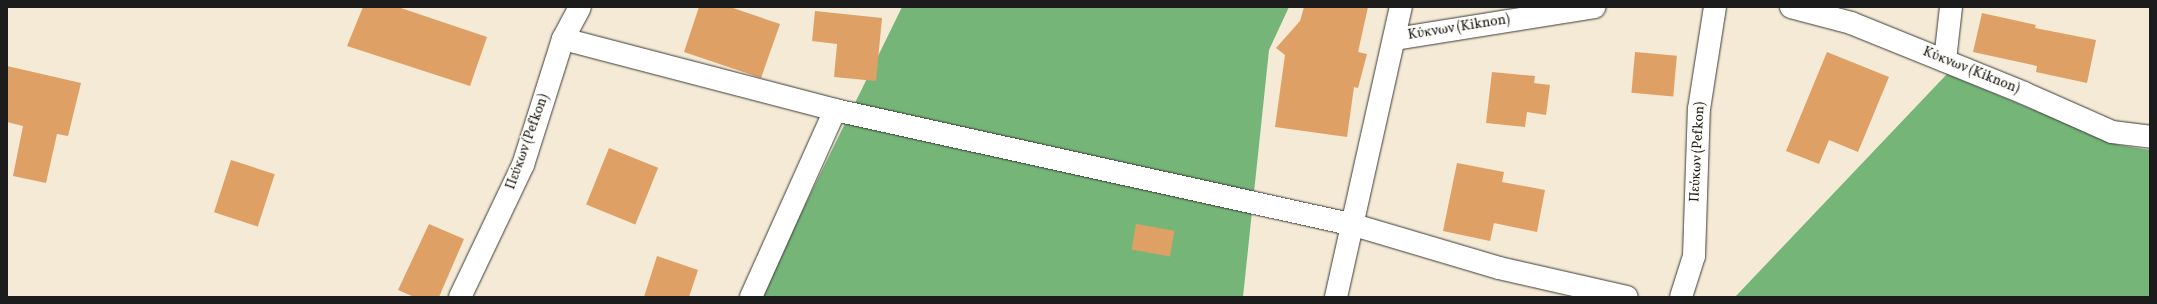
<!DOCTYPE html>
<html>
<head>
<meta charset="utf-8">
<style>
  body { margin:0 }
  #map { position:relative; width:2157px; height:304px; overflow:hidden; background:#f4ead5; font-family:Vollkorn,serif }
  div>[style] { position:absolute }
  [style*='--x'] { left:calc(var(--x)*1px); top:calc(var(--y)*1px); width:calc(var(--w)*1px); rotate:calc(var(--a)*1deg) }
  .forest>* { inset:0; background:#75b678 }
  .building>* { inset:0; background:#dfa065; transform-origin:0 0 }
  .roads { filter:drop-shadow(0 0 1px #3c3b38) drop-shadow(0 0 1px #3c3b38) }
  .minor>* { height:22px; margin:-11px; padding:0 11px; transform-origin:11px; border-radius:11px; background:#fff }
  span { translate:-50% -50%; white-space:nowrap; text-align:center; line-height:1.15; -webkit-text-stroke:3px #fdfcf7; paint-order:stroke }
  .street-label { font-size:14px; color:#1c1c1c }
  .frame { position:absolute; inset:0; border:8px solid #1c1c1c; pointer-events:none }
</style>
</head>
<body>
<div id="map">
  <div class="forest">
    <i style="clip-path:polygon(902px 7px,1289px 7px,1269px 50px,1243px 297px,760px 297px)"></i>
    <i style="clip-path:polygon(1947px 74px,2119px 145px,2150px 150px,2150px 297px,1735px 297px)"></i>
  </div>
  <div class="building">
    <i style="clip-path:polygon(363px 7px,398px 7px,487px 37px,470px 86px,347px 46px)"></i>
    <i style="clip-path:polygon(699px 7px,730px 7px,780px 24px,761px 78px,684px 52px)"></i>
    <i style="clip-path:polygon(1304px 7px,1368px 7px,1358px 52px,1367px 54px,1358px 88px,1354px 87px,1347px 137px,1275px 127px,1285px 55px,1276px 48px,1300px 21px)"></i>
    <i style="clip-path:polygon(815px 11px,882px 18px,876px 81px,834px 77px,837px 44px,812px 41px)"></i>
    <i style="clip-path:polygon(1982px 13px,2036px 25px,2035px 28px,2096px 40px,2087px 83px,2036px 72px,2037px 66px,1973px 52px)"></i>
    <i style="left:1635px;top:52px;width:42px;height:41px;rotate:5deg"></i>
    <i style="clip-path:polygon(1827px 52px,1889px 77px,1858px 152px,1829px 140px,1819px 164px,1786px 151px)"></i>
    <i style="clip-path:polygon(7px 66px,81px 83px,68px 136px,57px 134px,46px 183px,13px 176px,23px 126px,7px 122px)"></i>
    <i style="clip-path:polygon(1492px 72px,1535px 76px,1534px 83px,1550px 85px,1546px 115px,1527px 112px,1525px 127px,1486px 123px)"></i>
    <i style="left:609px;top:148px;width:53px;height:61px;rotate:22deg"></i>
    <i style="left:231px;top:160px;width:46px;height:55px;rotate:18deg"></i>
    <i style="clip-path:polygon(1457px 163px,1504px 172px,1502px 182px,1545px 190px,1537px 232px,1494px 223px,1490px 241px,1443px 231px)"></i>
    <i style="clip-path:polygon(429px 224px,464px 239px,439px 297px,414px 297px,398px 290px)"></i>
    <i style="left:1136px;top:224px;width:39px;height:26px;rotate:10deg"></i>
    <i style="clip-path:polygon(657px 256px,698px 270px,689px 297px,644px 297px)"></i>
  </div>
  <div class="roads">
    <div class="minor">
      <i style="--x:1791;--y:7;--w:62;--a:14.9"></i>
      <i style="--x:1851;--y:23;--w:187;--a:22"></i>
      <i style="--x:2024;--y:93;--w:96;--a:23.9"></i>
      <i style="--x:2112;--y:132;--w:38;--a:7"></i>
      <i style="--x:563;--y:39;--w:281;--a:14.6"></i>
      <i style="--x:835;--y:110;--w:532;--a:12.49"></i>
      <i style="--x:1354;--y:225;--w:151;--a:16.5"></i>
      <i style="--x:1499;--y:268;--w:131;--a:12.8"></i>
      <i style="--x:1395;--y:39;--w:202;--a:-9.1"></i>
      <i style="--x:1945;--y:60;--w:53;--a:-83.5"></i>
      <i style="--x:460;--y:297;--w:146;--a:-64.5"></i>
      <i style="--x:523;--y:165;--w:132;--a:-72.4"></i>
      <i style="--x:563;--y:39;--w:36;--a:-62"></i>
      <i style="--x:751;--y:297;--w:205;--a:-65.8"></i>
      <i style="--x:1336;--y:297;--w:297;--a:-77.4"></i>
      <i style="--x:1681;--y:297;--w:43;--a:-72.4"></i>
      <i style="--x:1694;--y:256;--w:147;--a:-88.1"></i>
      <i style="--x:1699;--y:109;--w:103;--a:-81.1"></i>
    </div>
  </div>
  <div class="street-label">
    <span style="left:1459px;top:28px;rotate:-9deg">Κύκνων (Kiknon)</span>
    <span style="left:1971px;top:71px;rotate:22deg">Κύκνων (Kiknon)</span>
    <span style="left:528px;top:142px;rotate:-70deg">Πεύκων (Pefkon)</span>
    <span style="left:1698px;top:152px;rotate:-87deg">Πεύκων (Pefkon)</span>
  </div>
  <div class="frame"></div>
</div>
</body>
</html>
